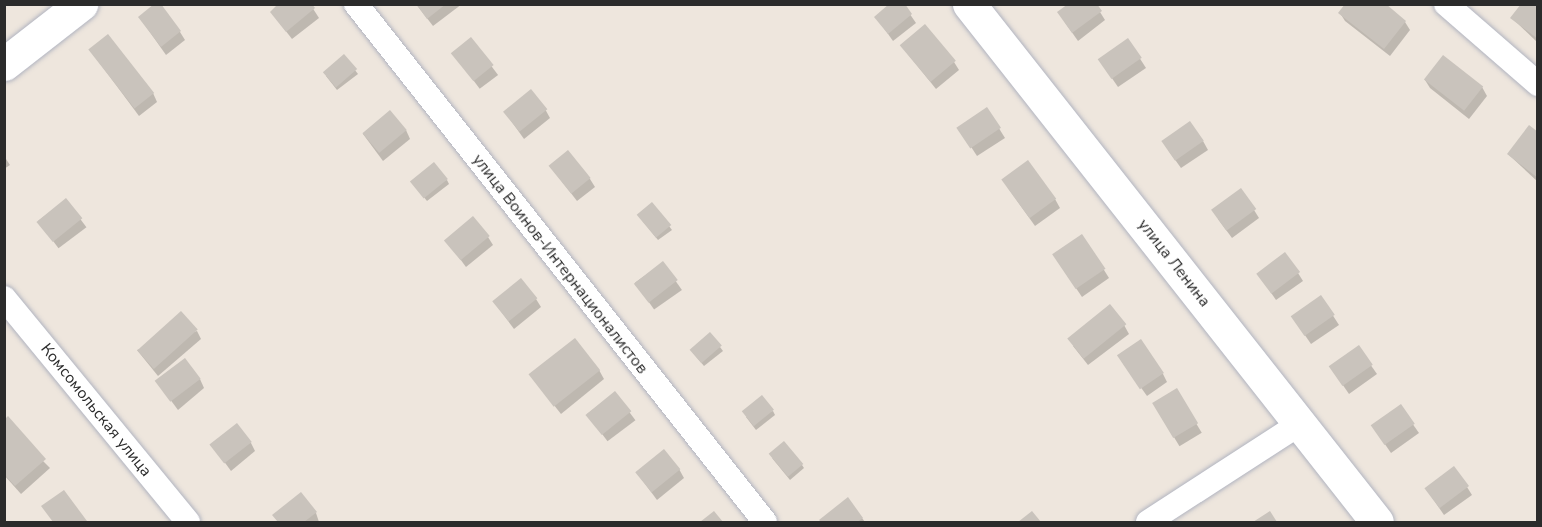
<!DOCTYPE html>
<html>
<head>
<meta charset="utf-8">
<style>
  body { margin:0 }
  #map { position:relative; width:1542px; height:527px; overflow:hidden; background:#eee6dd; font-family:"Nunito Sans",sans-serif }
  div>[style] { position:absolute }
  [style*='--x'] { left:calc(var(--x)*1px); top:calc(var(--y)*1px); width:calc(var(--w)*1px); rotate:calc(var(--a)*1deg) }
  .shadow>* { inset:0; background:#0003; transform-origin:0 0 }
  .building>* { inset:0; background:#c9c3bc; transform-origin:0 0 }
  .roads { filter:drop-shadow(0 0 2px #b1b4c0) drop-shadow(0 0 2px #b1b4c0) }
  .street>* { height:24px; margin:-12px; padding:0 12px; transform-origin:12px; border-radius:12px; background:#fff }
  .secondary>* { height:33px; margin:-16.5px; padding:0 16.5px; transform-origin:16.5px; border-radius:16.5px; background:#fff }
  span { translate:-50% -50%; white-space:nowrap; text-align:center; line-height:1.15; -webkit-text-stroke:5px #fff; paint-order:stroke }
  .street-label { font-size:16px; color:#2b2b2b }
  .frame { position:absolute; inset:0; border:6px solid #2b2b2b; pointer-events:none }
</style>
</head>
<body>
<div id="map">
  <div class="shadow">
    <i style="clip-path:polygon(310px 4px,319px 18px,292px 39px,271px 12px)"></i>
    <i style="clip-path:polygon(416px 4px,462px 4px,433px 26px)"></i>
    <i style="clip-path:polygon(903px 4px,916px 23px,893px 41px,876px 17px)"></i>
    <i style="clip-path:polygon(1538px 4px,1538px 43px,1512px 18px)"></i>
    <i style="clip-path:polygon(1100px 12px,1105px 20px,1078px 41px,1064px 21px)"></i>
    <i style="clip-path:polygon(1340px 13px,1405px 22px,1410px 30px,1390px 56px,1345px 21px)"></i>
    <i style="clip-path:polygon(140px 18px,180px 32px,185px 40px,166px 55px)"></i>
    <i style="left:471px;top:39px;width:45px;height:23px;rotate:53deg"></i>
    <i style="clip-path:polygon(1128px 40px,1146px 68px,1118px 87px,1105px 68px)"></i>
    <i style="clip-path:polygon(90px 50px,153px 93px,157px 102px,139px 116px)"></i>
    <i style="clip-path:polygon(907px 53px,954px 62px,959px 70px,936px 89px)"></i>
    <i style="clip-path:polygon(344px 56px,358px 74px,337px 90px,326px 76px)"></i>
    <i style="clip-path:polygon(1425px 80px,1482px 87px,1487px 96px,1469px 119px,1430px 88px)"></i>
    <i style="clip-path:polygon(545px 109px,550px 118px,524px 139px,504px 111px)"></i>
    <i style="clip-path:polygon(987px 109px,1005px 138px,977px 156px,964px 136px)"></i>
    <i style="clip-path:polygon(406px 130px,410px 139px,383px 161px,363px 134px)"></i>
    <i style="clip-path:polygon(1538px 134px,1538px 182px,1508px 154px)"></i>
    <i style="clip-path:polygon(1203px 141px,1208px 150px,1181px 168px,1168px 150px)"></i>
    <i style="clip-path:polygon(4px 156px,10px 165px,4px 169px)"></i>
    <i style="clip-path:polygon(550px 166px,590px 179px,595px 187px,577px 201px)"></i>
    <i style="clip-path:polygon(447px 180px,449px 184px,427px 201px,415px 186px)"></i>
    <i style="clip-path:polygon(1008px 188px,1055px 199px,1060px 208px,1035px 226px)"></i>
    <i style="left:66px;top:200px;width:34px;height:35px;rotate:53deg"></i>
    <i style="clip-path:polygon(1254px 210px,1259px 218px,1232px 238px,1218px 219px)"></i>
    <i style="clip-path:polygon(641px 219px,669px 226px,672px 230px,658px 240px)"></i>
    <i style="clip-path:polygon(488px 237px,493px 245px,466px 267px,446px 240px)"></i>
    <i style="left:663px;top:263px;width:33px;height:34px;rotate:55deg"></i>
    <i style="clip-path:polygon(1059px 263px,1104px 270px,1109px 278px,1082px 297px)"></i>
    <i style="clip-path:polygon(1298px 273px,1303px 281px,1276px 300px,1263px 281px)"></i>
    <i style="clip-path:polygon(1321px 297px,1339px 325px,1311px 344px,1298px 325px)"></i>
    <i style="clip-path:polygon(536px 299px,541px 307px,514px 329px,494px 302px)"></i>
    <i style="clip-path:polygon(1124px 325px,1129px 334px,1088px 365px,1073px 346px)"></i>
    <i style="clip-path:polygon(197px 331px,201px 339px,158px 376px,137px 350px)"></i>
    <i style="clip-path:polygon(720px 347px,723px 351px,704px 366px,693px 353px)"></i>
    <i style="clip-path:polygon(1358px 347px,1377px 374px,1349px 394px,1336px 375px)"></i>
    <i style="clip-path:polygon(1124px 364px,1163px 374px,1167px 382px,1147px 396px)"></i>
    <i style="clip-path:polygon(599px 370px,604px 379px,561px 414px,531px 376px)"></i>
    <i style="clip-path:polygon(200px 379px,204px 388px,178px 410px,158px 383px)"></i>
    <i style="left:1176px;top:390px;width:50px;height:26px;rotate:59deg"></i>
    <i style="left:615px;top:393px;width:34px;height:35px;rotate:53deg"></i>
    <i style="clip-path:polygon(1400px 406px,1419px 433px,1391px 453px,1378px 434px)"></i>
    <i style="clip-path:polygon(773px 411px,775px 415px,756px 430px,746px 417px)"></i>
    <i style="clip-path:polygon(4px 422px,50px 468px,21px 494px,4px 475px)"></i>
    <i style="clip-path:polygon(251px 443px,255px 451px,231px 471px,212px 445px)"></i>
    <i style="clip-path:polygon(772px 458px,802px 465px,804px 468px,790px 480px)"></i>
    <i style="clip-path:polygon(679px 469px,684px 478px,657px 500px,637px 473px)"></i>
    <i style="clip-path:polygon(1467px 487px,1472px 495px,1444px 515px,1431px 496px)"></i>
    <i style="clip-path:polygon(316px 513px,319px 522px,278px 522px,274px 516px)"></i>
    <i style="clip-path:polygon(862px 518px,865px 522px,821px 520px)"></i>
  </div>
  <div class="building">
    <i style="clip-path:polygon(154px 4px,161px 4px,181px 31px,161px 47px,138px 17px)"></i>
    <i style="clip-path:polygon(278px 4px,312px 4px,315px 8px,286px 32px,270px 12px)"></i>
    <i style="clip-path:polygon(416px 4px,446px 4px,427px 19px)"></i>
    <i style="clip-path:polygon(889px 4px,905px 4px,912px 14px,888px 34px,874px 17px)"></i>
    <i style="clip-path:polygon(1068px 4px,1097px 4px,1102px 11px,1072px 33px,1057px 12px)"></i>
    <i style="clip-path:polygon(1345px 4px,1386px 4px,1406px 21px,1384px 49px,1338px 13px)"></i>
    <i style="clip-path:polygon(1521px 4px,1538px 4px,1538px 39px,1510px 18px)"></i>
    <i style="left:925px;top:24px;width:48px;height:33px;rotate:50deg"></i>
    <i style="left:108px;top:34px;width:75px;height:25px;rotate:52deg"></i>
    <i style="left:471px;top:37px;width:36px;height:26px;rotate:51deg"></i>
    <i style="left:1128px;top:38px;width:24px;height:37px;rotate:55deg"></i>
    <i style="left:344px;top:54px;width:20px;height:28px;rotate:49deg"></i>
    <i style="left:1443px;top:55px;width:51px;height:31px;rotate:38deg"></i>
    <i style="left:531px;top:89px;width:26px;height:36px;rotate:51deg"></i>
    <i style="left:987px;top:107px;width:25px;height:37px;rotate:56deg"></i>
    <i style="left:390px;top:110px;width:26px;height:36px;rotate:50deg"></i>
    <i style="left:1190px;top:121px;width:24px;height:35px;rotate:55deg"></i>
    <i style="clip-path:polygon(1529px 125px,1538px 132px,1538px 178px,1507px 154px)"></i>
    <i style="left:568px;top:150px;width:36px;height:25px;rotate:51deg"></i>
    <i style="left:1028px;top:160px;width:48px;height:33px;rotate:54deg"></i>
    <i style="left:434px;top:162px;width:22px;height:31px;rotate:51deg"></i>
    <i style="left:1241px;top:188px;width:26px;height:37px;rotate:54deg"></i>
    <i style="left:66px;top:198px;width:26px;height:38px;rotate:51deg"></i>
    <i style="left:652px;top:202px;width:30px;height:20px;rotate:50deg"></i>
    <i style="left:473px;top:216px;width:26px;height:38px;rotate:50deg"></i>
    <i style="left:1082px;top:234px;width:42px;height:36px;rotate:56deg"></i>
    <i style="left:1285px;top:252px;width:25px;height:36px;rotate:53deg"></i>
    <i style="left:663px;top:261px;width:24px;height:37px;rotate:52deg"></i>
    <i style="left:521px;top:278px;width:26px;height:37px;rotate:51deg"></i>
    <i style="left:1321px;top:295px;width:24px;height:37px;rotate:55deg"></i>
    <i style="left:1110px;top:304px;width:26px;height:55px;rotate:51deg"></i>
    <i style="left:181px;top:311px;width:25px;height:59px;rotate:48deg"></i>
    <i style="left:710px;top:332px;width:18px;height:27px;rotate:49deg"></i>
    <i style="left:575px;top:338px;width:41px;height:59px;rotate:52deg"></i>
    <i style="left:1141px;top:339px;width:41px;height:29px;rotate:56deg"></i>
    <i style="left:1359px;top:345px;width:24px;height:37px;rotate:55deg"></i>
    <i style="left:185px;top:358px;width:26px;height:38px;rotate:53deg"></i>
    <i style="left:1177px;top:388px;width:41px;height:29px;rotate:59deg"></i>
    <i style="left:615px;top:391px;width:26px;height:38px;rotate:51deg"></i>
    <i style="left:762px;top:395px;width:19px;height:26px;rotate:51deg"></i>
    <i style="left:1401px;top:404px;width:24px;height:37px;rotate:55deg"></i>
    <i style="clip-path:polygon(8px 416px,46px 459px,15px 486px,4px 474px,4px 420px)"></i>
    <i style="left:237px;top:423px;width:24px;height:35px;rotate:52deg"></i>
    <i style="left:784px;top:441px;width:30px;height:20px;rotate:50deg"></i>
    <i style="left:664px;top:449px;width:26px;height:37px;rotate:51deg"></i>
    <i style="left:1454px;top:466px;width:25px;height:37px;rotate:53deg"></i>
    <i style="clip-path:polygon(64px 490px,87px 521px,85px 522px,53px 522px,41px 506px)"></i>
    <i style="clip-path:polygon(301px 492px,317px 512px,304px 522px,278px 522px,272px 515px)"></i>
    <i style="clip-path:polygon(848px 497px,863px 518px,857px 522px,821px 522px,819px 520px)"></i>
    <i style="clip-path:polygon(714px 511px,723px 522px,700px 522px)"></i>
    <i style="clip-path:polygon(1032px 511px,1041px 522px,1018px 522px)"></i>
    <i style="clip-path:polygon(1270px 511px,1277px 522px,1253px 522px)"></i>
  </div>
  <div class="roads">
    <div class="street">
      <i style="--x:356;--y:4;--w:660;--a:51.71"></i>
      <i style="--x:1446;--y:4;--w:122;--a:41"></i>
      <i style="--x:4;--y:298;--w:290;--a:50.6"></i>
      <i style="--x:1148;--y:522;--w:182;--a:-32.9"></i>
    </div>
    <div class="secondary">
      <i style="--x:969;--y:4;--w:659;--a:51.77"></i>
      <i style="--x:4;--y:64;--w:98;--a:-37.9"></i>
    </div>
  </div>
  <div class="street-label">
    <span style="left:1174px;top:263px;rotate:52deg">улица Ленина</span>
    <span style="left:560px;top:264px;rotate:52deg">улица Воинов-Интернационалистов</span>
    <span style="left:96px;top:410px;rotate:51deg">Комсомольская улица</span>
  </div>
  <div class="frame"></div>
</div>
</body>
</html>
